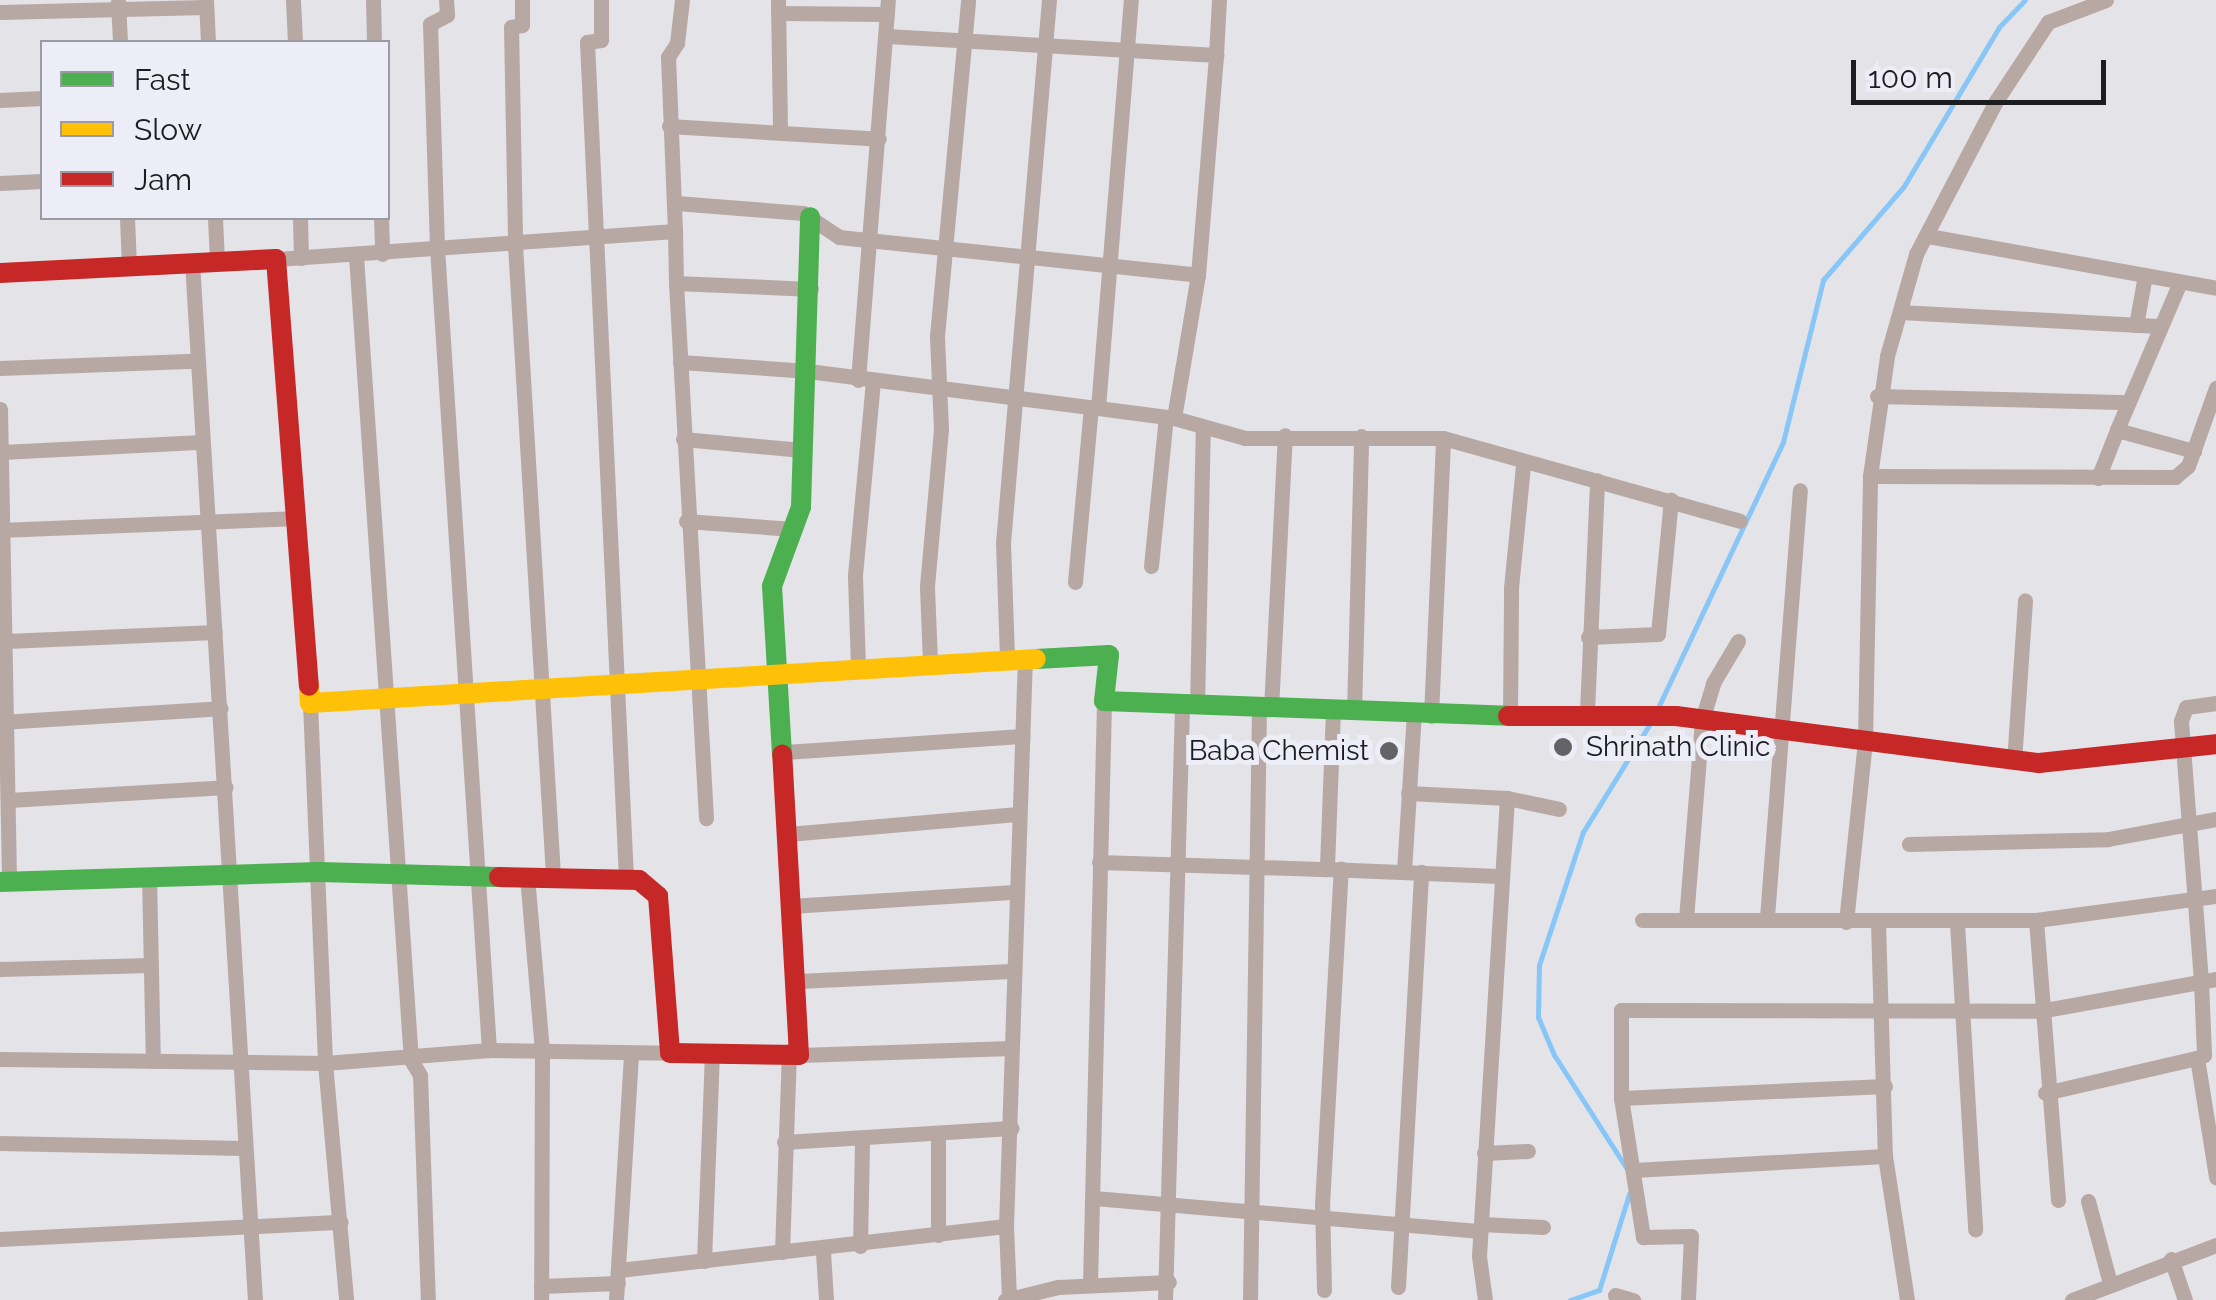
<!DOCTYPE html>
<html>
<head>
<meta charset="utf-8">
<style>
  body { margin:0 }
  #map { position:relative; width:2216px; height:1300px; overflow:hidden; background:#e3e3e8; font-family:Raleway,sans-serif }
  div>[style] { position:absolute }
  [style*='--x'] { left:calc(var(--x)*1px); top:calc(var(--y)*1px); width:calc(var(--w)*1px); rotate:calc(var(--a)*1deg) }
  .stream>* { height:5px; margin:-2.5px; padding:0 2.5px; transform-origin:2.5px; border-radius:2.5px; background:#88c6f7 }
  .street>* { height:15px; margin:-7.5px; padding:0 7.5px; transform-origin:7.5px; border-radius:7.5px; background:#b8a8a3 }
  .fast>* { height:20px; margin:-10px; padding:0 10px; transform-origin:10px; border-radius:10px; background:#4caf50 }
  .slow>* { height:20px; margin:-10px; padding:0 10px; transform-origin:10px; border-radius:10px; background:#ffc107 }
  .jam>* { height:20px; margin:-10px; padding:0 10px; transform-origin:10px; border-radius:10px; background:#c62828 }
  .dots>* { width:28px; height:28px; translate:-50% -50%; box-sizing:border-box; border:5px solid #ededf8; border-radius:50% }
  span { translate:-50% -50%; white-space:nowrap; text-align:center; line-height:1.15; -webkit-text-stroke:10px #ededf8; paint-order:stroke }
  .poi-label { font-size:28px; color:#1d1d21 }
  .left { translate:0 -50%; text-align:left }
  .right { translate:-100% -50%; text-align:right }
  .legend { position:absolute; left:40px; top:40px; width:350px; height:180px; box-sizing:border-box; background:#ededf8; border:2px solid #9a9aa2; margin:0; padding:12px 18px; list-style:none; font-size:30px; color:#1d1d21 }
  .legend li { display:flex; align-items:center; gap:20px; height:50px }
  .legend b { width:50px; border:2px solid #9a9aa2 }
  .scale { position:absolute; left:1851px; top:60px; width:255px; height:45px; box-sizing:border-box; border:5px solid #1d1d21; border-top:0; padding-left:12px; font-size:30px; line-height:35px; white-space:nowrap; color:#1d1d21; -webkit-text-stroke:8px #ededf8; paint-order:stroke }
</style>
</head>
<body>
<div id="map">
  <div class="stream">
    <i style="--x:1656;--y:712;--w:298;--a:-64.8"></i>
    <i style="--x:1783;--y:442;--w:167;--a:-76.1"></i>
    <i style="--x:1823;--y:280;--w:124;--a:-49.2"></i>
    <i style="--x:1904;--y:186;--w:185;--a:-59.1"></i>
    <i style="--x:1999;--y:27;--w:37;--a:-46"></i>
    <i style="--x:1627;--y:1169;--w:135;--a:-122.6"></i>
    <i style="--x:1554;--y:1055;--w:41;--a:-112.8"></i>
    <i style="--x:1538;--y:1017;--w:52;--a:-88.9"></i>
    <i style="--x:1539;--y:965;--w:140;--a:-71.7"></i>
    <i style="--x:1583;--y:832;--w:129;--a:-58.3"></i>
    <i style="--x:1570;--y:1300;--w:31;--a:-19"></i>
    <i style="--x:1599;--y:1290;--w:101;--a:-72.6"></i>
  </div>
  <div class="street">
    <i style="--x:206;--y:0;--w:42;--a:87.3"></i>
    <i style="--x:293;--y:0;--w:42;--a:87.3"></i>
    <i style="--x:373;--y:0;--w:42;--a:88.6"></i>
    <i style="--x:446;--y:0;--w:15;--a:86"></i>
    <i style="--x:447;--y:15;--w:19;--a:152"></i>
    <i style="--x:430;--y:24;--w:224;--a:88.2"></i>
    <i style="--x:437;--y:248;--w:804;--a:86.29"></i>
    <i style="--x:522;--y:0;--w:25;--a:90"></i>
    <i style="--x:522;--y:25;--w:11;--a:170"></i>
    <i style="--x:511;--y:27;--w:218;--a:88.9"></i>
    <i style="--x:515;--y:245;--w:632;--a:86.55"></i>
    <i style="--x:601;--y:0;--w:40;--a:90"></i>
    <i style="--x:601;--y:40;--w:14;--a:172"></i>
    <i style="--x:587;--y:42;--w:838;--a:87.33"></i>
    <i style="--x:778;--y:0;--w:132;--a:89.1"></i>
    <i style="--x:118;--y:2;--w:40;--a:87.1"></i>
    <i style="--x:0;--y:12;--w:206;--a:-1.4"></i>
    <i style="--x:778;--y:13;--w:109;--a:0.5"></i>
    <i style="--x:887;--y:36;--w:330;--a:3.3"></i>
    <i style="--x:1216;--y:55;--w:55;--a:-86.9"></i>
    <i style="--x:0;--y:100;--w:42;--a:-2.7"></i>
    <i style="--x:669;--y:126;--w:210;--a:3.5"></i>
    <i style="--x:0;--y:183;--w:42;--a:-2.7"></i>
    <i style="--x:676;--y:203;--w:127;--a:4.5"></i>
    <i style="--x:803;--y:213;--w:43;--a:33.7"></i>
    <i style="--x:839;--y:237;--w:361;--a:6"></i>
    <i style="--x:1198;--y:275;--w:221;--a:-85.3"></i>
    <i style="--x:127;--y:218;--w:48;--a:87.6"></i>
    <i style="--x:215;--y:218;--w:43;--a:87.3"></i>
    <i style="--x:300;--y:218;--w:40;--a:88.6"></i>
    <i style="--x:381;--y:218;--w:36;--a:88"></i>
    <i style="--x:675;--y:231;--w:52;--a:88.9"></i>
    <i style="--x:676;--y:283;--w:135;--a:2.5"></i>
    <i style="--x:1928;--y:236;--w:293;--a:10.2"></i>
    <i style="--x:356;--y:256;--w:806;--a:86.09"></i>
    <i style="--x:411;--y:1060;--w:17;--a:59"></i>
    <i style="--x:420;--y:1075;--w:225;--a:88"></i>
    <i style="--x:276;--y:259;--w:400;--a:-4"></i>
    <i style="--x:675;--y:231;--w:174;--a:-92.3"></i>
    <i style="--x:668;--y:57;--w:17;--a:-57"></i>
    <i style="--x:677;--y:43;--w:43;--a:-83.4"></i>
    <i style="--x:192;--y:262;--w:1040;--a:86.53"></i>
    <i style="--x:2180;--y:282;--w:161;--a:113.1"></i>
    <i style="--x:2117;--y:430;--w:80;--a:15.3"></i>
    <i style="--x:676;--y:283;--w:536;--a:86.79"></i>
    <i style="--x:1900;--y:312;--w:259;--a:3.1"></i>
    <i style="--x:2136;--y:325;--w:51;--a:-79.8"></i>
    <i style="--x:680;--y:362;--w:128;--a:4"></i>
    <i style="--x:808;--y:371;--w:292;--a:7.3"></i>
    <i style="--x:1098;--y:408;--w:77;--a:7.5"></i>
    <i style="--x:1174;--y:418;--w:74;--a:15.7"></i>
    <i style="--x:1245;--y:438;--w:198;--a:0"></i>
    <i style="--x:1443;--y:438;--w:308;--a:15.6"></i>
    <i style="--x:0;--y:368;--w:195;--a:-2.1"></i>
    <i style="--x:858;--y:380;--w:381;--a:-85.5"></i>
    <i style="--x:1877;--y:396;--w:251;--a:1.4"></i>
    <i style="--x:1098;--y:408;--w:409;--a:-85.4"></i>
    <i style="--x:0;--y:409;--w:472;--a:88.9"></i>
    <i style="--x:1174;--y:418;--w:145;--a:-80.5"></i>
    <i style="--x:683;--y:439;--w:119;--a:5.3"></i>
    <i style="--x:2;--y:452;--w:200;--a:-2.9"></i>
    <i style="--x:1870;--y:476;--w:305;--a:0.2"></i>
    <i style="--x:2175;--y:477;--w:17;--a:-40"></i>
    <i style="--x:2188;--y:466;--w:83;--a:-70.3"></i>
    <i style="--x:2098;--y:478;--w:52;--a:-68.4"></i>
    <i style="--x:686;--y:521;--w:107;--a:4.3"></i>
    <i style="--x:0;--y:530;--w:294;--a:-2.3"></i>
    <i style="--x:1151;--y:566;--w:150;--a:-84.3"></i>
    <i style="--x:1075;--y:582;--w:176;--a:-84.8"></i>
    <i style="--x:1588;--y:637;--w:70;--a:-2.5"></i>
    <i style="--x:1658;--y:634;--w:135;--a:-84.5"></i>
    <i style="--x:7;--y:641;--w:208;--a:-2.5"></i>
    <i style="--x:1007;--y:657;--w:114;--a:-92"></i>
    <i style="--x:1003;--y:543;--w:545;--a:-85.16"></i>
    <i style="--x:930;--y:662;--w:76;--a:-92.3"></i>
    <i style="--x:927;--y:586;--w:158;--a:-84.9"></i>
    <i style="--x:941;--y:429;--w:93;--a:-92.5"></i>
    <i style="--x:937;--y:336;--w:337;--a:-84.7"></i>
    <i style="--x:858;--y:667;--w:92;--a:-91.9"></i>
    <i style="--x:855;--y:575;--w:194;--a:-84.7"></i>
    <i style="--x:310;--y:703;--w:360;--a:87.6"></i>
    <i style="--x:325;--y:1063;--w:238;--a:84.9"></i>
    <i style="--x:2216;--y:703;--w:30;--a:172"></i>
    <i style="--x:2186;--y:707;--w:15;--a:110"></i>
    <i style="--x:2181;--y:721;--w:262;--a:85.6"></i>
    <i style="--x:2201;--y:982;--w:73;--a:87.6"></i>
    <i style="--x:2204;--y:1055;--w:8;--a:157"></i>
    <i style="--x:2197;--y:1058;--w:121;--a:80.9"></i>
    <i style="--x:1197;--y:706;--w:277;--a:-88.8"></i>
    <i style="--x:1271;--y:709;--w:274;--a:-87.1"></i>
    <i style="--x:1333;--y:710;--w:159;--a:92.2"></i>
    <i style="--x:1327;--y:869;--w:172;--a:2.3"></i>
    <i style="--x:1354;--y:712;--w:276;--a:-88.5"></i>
    <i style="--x:1587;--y:712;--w:232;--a:-87.5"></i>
    <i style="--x:1510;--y:714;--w:126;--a:-89.5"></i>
    <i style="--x:1511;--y:588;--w:124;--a:-84.4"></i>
    <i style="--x:1431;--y:716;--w:278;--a:-87.5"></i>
    <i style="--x:1;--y:722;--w:220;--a:-3.6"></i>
    <i style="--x:785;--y:752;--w:238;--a:-3.9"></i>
    <i style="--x:2014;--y:762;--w:162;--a:-86.1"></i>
    <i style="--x:1408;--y:793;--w:99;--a:2.9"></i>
    <i style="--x:1507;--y:798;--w:53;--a:11.9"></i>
    <i style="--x:9;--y:800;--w:217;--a:-3.4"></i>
    <i style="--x:788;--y:834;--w:231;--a:-5"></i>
    <i style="--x:1909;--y:844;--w:199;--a:-1.4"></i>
    <i style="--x:2108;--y:839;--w:110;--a:-10.5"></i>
    <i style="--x:1099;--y:862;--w:228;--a:1.8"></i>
    <i style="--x:1404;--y:871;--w:157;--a:-86.4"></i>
    <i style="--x:149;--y:876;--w:185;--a:88.8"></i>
    <i style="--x:527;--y:876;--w:176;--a:85.1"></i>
    <i style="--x:542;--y:1051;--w:249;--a:90.2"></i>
    <i style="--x:790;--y:906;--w:225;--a:-3.6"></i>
    <i style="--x:1767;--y:917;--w:428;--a:-85.6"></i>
    <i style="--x:1686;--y:919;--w:200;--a:-85.4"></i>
    <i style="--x:1702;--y:720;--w:39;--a:-73"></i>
    <i style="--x:1713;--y:683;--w:49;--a:-59.2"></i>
    <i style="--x:1642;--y:920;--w:394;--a:0"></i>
    <i style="--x:2036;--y:920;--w:182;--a:-7.6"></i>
    <i style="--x:2036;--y:920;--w:281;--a:85.5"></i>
    <i style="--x:1846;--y:922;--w:183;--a:-84"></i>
    <i style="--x:1865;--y:740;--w:264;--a:-88.9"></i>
    <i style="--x:1870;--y:476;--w:121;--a:-81.9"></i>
    <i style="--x:1887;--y:356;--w:106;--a:-74.1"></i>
    <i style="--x:1916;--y:254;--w:173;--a:-62.4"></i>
    <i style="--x:1996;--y:101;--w:95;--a:-56.6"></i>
    <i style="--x:2048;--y:22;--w:62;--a:-20.8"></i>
    <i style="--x:1878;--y:923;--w:233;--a:88.3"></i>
    <i style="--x:1885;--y:1156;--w:146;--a:81.3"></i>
    <i style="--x:1957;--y:923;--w:307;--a:86.6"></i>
    <i style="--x:0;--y:969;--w:150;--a:-1.5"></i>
    <i style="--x:798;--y:981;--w:213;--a:-2.7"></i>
    <i style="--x:799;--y:1055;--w:213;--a:-1.9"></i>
    <i style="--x:0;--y:1059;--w:325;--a:0.7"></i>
    <i style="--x:325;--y:1063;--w:165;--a:-4.5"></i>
    <i style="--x:489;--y:1050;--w:181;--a:0.9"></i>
    <i style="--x:1885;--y:1086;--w:264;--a:177.4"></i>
    <i style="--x:1621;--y:1098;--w:88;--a:-90"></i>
    <i style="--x:1621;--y:1010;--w:419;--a:0.1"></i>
    <i style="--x:2040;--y:1011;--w:179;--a:-10.3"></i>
    <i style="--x:2045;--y:1093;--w:156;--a:-13"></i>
    <i style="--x:1621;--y:1098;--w:141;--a:81"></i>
    <i style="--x:1643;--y:1237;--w:48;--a:-1.2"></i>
    <i style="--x:1691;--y:1236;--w:64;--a:92.7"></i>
    <i style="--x:938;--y:1133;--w:102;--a:90"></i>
    <i style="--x:784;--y:1142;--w:228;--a:-3.5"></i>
    <i style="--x:0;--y:1143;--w:243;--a:1.2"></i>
    <i style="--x:1484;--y:1153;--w:44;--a:-2.6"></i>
    <i style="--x:1634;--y:1170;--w:251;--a:-3.2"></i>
    <i style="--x:1094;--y:1198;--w:388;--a:4.9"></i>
    <i style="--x:2088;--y:1201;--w:85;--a:75"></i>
    <i style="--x:1481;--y:1224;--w:62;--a:2.8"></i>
    <i style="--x:1006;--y:1226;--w:73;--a:87.6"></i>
    <i style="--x:0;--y:1239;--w:341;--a:-2.9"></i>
    <i style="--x:860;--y:1246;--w:108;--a:-88.9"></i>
    <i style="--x:782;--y:1252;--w:201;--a:-88"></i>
    <i style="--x:823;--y:1252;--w:48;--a:86.4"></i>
    <i style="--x:2171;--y:1259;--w:43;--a:71.1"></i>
    <i style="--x:704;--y:1261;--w:209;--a:-87.8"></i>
    <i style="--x:619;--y:1270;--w:389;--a:-6.5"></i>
    <i style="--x:1006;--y:1226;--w:569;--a:-88.09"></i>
    <i style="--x:1090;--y:1284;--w:583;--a:-88.62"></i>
    <i style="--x:541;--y:1286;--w:77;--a:-2.2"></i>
    <i style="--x:1398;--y:1287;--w:416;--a:-86.8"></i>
    <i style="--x:1324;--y:1290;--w:85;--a:-91.3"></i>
    <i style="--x:1322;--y:1205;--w:337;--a:-86.8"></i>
    <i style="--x:1615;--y:1295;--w:19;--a:16"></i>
    <i style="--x:616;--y:1300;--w:248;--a:-86.5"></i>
    <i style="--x:1005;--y:1300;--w:55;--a:-13.8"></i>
    <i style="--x:1058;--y:1287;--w:111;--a:-2.6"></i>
    <i style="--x:1165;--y:1300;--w:594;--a:-88.36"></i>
    <i style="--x:1250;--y:1300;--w:591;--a:-89.13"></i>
    <i style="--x:1485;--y:1300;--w:44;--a:-97.8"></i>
    <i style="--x:1479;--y:1256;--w:459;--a:-86.5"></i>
    <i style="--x:2072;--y:1300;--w:154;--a:-20.9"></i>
  </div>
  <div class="fast">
    <i style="--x:1036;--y:659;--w:73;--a:-3.1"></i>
    <i style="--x:1109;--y:655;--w:46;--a:96.2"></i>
    <i style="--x:1104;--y:701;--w:404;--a:2.1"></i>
    <i style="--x:782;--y:754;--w:168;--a:-93.4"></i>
    <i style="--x:772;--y:586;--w:84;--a:-69.8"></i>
    <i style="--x:801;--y:507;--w:290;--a:-88.2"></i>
    <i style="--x:0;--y:882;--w:319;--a:-1.8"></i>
    <i style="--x:319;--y:872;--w:180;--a:1.6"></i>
  </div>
  <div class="slow">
    <i style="--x:309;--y:686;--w:17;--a:87"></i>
    <i style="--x:310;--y:703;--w:727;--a:-3.47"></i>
  </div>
  <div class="jam">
    <i style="--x:0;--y:273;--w:276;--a:-2.9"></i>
    <i style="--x:276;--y:259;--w:428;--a:85.6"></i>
    <i style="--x:1508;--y:716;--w:168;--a:0"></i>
    <i style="--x:1676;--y:716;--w:366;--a:7.4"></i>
    <i style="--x:2039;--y:763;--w:178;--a:-6.1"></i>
    <i style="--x:499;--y:877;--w:140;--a:1.2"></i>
    <i style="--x:639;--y:880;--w:25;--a:40"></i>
    <i style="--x:658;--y:896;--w:157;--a:85.6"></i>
    <i style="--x:670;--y:1053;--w:129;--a:0.9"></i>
    <i style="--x:799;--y:1055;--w:301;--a:-93.2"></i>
  </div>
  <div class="dots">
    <i style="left:1563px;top:747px;background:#626267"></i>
    <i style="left:1389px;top:751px;background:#626267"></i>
  </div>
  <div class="poi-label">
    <span class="left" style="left:1586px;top:747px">Shrinath Clinic</span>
    <span class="right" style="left:1369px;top:751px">Baba Chemist</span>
  </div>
  <ul class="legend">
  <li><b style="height:12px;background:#4caf50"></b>Fast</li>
  <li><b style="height:12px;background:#ffc107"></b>Slow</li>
  <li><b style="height:12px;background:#c62828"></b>Jam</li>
  </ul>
  <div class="scale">100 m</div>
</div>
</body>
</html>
